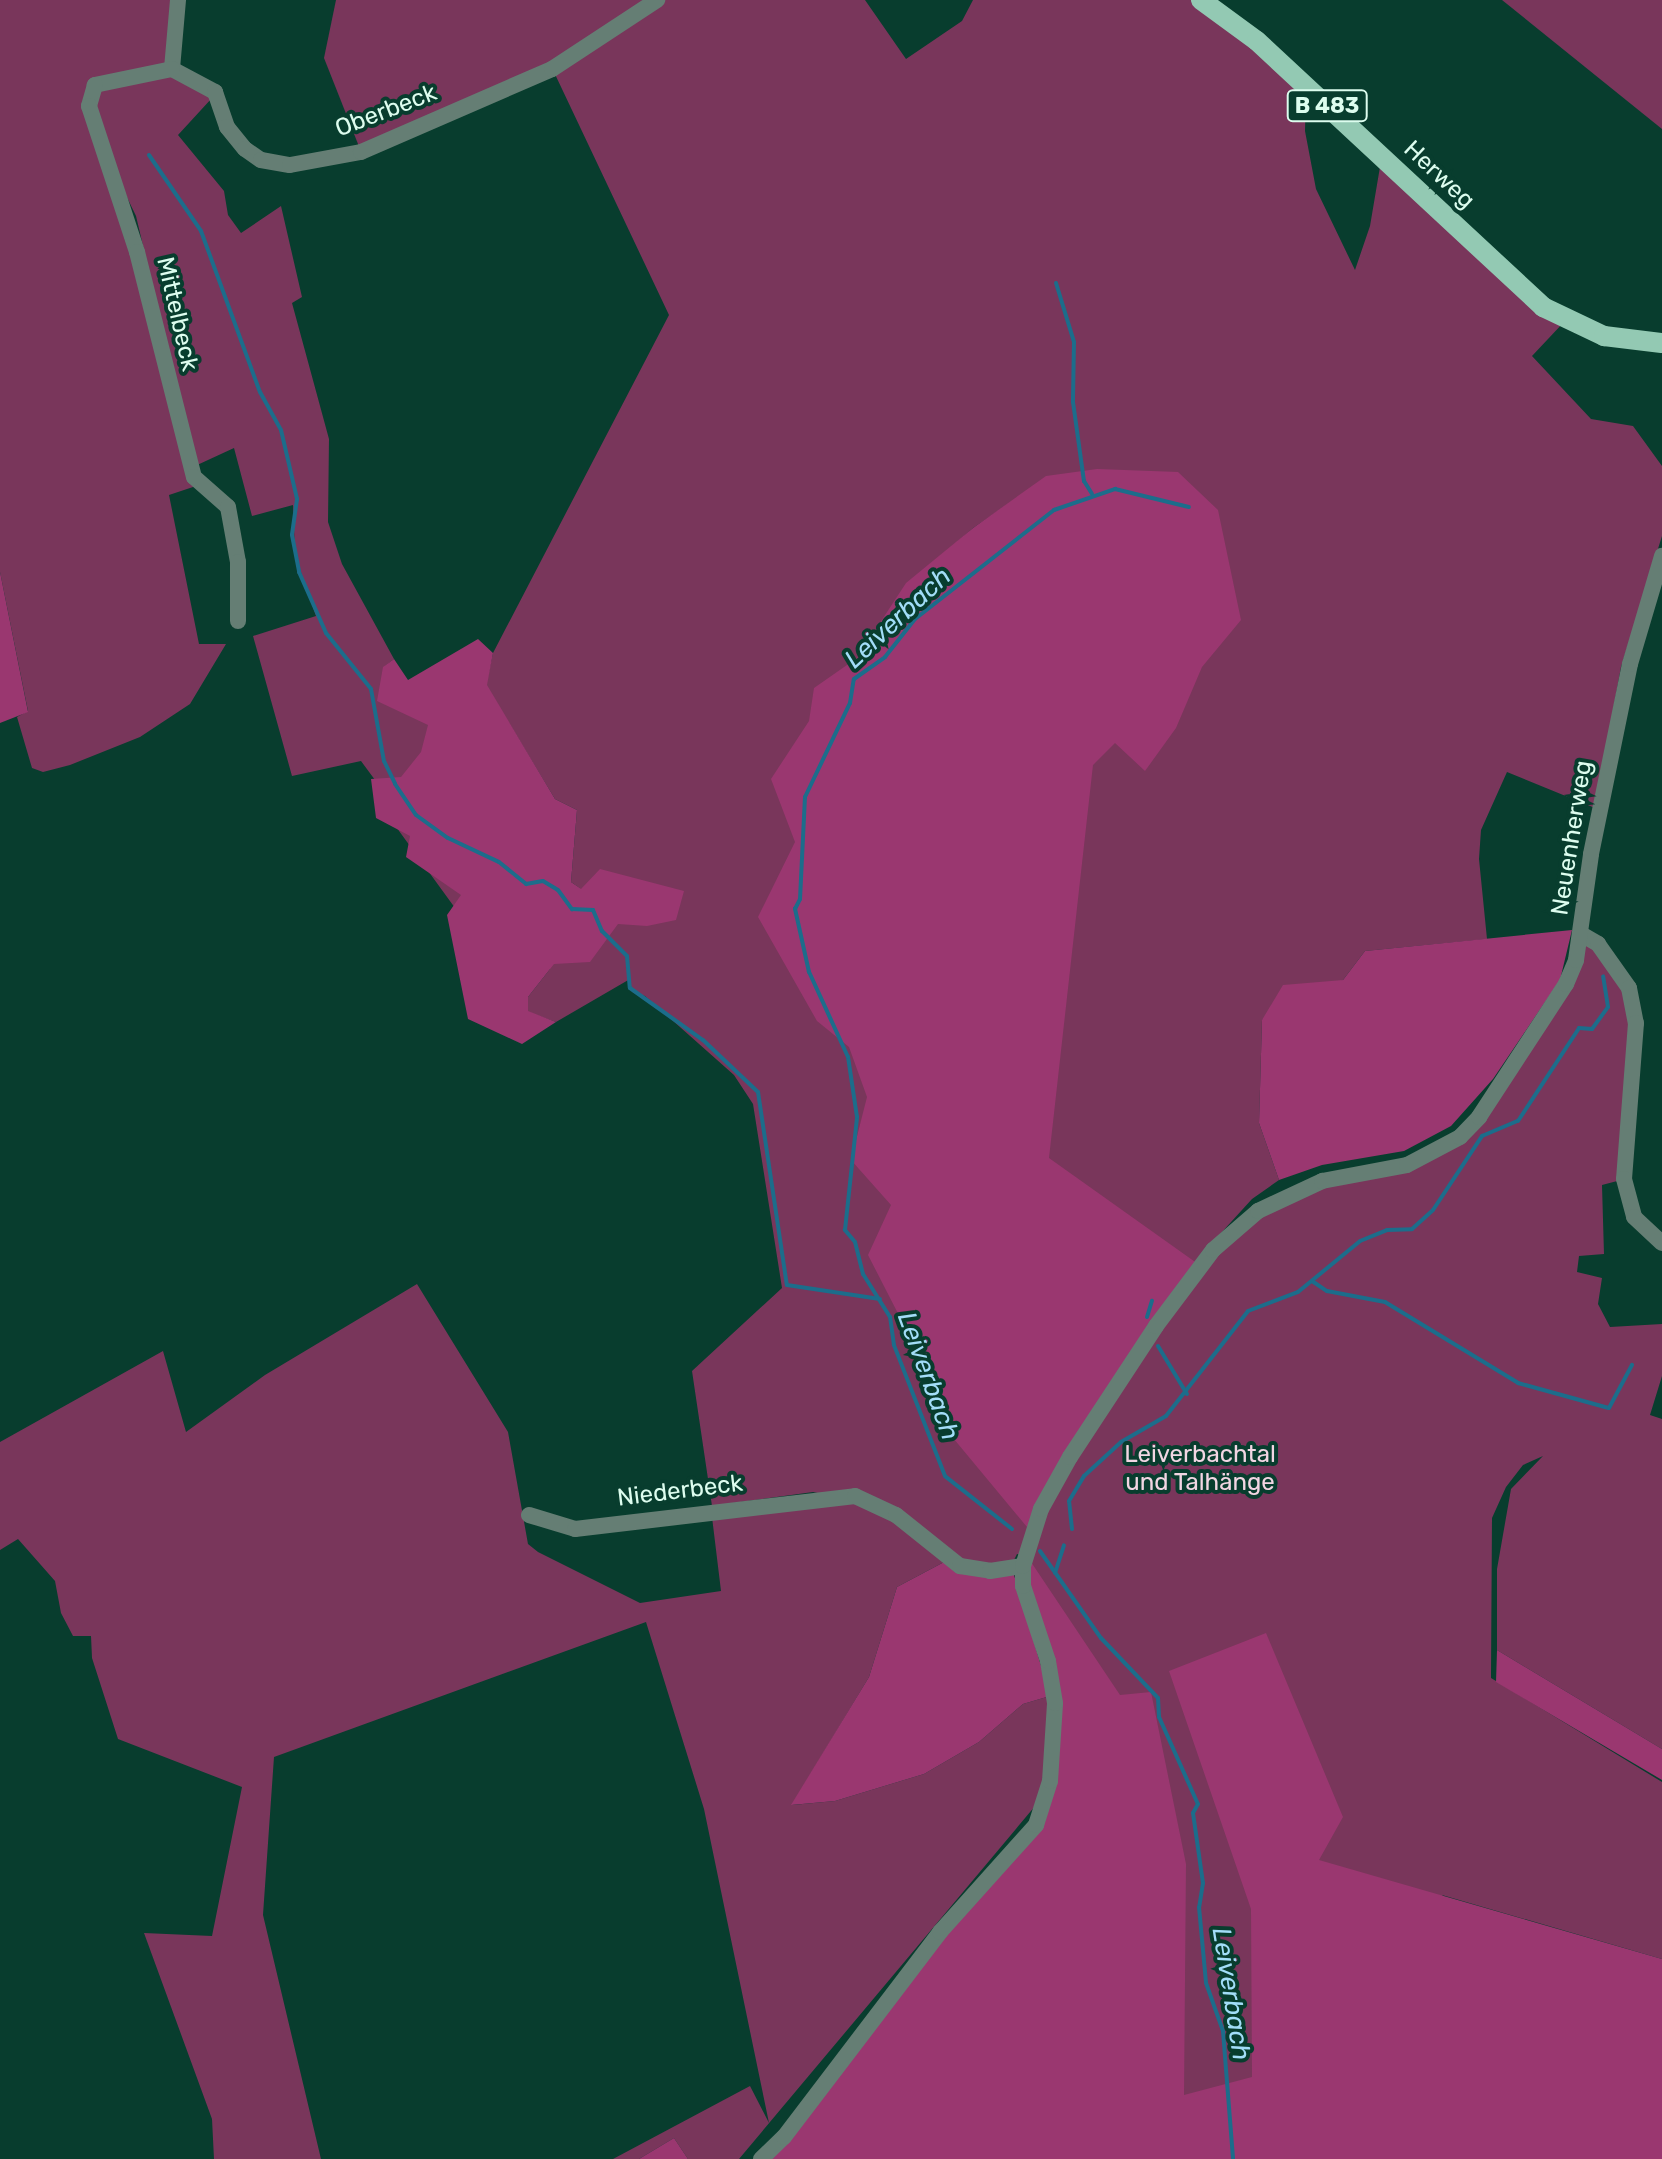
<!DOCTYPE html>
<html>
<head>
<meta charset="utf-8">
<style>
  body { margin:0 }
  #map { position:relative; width:1662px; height:2159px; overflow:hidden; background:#083d2e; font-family:Rubik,sans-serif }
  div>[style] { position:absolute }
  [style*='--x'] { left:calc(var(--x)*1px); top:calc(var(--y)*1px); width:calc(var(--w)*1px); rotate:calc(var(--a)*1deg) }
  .green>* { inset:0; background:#79365b }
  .forest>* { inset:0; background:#9a3770 }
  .stream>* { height:4px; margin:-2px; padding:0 2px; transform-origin:2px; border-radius:2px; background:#1c6d8b }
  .minor>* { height:16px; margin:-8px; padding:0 8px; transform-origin:8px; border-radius:8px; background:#657e74 }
  .tertiary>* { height:16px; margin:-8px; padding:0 8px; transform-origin:8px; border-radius:8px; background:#657e74 }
  .primary>* { height:20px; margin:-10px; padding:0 10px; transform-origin:10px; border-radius:10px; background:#93c9b3 }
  span { translate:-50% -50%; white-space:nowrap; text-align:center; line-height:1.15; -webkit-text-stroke:8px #083d2e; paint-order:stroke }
  .shield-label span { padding:2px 6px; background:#083d2e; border:2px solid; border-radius:6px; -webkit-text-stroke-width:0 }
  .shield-label { font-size:22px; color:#ddfdef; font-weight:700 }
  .street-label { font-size:24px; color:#ddfdef }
  .park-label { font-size:24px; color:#f2d6e3 }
  .water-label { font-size:26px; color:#a2ddf8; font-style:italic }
</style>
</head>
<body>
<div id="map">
  <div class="green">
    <i style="clip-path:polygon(evenodd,0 0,177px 0,175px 73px,212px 98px,178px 135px,224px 191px,228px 215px,241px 233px,281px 206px,302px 297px,292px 303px,329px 439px,328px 522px,342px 564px,394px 659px,385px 666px,429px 724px,476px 823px,581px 889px,571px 882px,577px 810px,555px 799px,486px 685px,493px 653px,669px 315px,553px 70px,661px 0,865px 0,906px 59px,962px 21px,973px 0,1195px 0,1306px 91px,1305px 131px,1316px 189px,1355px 270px,1370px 226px,1381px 161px,1564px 322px,1532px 356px,1591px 419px,1633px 426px,1662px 466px,1662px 536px,1621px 667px,1595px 808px,1507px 772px,1481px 830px,1479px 859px,1487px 939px,1365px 951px,1343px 980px,1262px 1020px,1259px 1123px,1279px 1180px,1252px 1199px,1211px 1244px,1195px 1280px,1243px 1228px,1306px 1191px,1408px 1169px,1464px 1142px,1585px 946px,1591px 945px,1630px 991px,1621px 1180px,1602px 1185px,1604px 1254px,1579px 1256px,1577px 1272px,1602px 1278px,1598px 1304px,1610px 1327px,1662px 1324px,1662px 1376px,1650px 1415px,1662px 1419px,1662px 1749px,1497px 1650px,1497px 1569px,1511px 1489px,1543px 1456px,1523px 1465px,1506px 1487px,1492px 1518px,1491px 1678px,1662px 1782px,1662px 1959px,1442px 1895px,1662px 2159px,1073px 2159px,1093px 1893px,1029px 1557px,1017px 1554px,1014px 1560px,992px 1565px,963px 1565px,897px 1509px,813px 1492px,712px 1506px,692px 1371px,782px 1288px,753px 1104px,734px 1075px,645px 996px,632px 992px,630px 979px,556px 1022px,528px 1012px,528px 997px,550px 969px,471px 930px,386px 813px,375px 780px,361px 761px,292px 776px,253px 636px,316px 616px,295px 555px,293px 505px,252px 516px,234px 448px,195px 466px,136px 216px,110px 162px,196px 486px,169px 495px,199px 644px,226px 644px,190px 704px,140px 737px,70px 765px,43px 772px,32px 768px,17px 717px,28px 711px,0 572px,0 0,1049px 476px,903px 589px,973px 528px,1049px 476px)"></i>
    <i style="clip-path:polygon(336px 0,654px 0,598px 40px,360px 149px,324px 58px)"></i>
    <i style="clip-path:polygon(1502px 0,1662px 0,1662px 129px)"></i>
    <i style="clip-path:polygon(417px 1284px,508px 1432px,528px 1544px,538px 1552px,640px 1603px,721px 1591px,712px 1517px,854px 1499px,894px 1517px,946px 1561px,897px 1587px,869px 1677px,792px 1805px,835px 1801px,924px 1774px,979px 1742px,1023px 1704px,1050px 1696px,1041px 1799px,739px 2159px,688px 2159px,674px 2138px,639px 2159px,613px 2159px,750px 2086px,769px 2123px,704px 1809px,646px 1622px,274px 1757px,263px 1915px,321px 2159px,214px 2159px,212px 2119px,144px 1933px,212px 1936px,242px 1787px,118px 1739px,92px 1658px,91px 1636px,73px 1636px,61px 1613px,55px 1581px,18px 1539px,0 1550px,0 1442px,163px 1351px,186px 1432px,265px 1375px)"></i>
  </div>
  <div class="forest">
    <i style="clip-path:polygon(1097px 469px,1178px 472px,1218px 510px,1241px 620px,1202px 667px,1176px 728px,1145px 771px,1115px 743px,1093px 765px,1049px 1158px,1198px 1264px,1027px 1527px,939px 1421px,907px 1331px,868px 1255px,891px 1205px,851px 1160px,867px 1097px,849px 1047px,817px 1021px,758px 917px,795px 842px,771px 779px,809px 721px,814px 688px,857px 658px,906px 583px,973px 528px,1046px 476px)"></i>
    <i style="clip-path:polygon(0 572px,28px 712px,0 723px)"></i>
    <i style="clip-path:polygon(478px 639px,493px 653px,487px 685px,555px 799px,577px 810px,571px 882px,581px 889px,600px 869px,684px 891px,676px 920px,647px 926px,618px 924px,590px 962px,554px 964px,528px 997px,528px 1011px,556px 1022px,522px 1044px,468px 1019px,447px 915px,461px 895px,406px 857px,410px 836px,376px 818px,371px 779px,401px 777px,421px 752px,428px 725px,377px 701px,383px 667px,394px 659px,408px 680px)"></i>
    <i style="clip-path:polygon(1572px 930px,1560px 980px,1493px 1079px,1451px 1126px,1404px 1151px,1322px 1165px,1279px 1180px,1259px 1123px,1262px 1020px,1283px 985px,1343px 980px,1365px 951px)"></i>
    <i style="clip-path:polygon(1029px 1559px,1120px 1695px,1151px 1692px,1186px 1864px,1184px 2095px,1252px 2077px,1251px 1909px,1169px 1671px,1266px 1633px,1343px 1817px,1319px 1860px,1662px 1959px,1662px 2159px,770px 2159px,965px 1911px,1042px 1827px,1060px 1704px,1032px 1602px)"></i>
    <i style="clip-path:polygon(946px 1561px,1014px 1575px,1050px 1696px,1023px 1704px,979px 1742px,924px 1774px,835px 1801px,791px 1805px,869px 1677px,897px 1587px)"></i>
    <i style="clip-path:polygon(1497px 1650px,1662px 1749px,1662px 1780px,1496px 1682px)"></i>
    <i style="clip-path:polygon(674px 2138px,688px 2159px,639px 2159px)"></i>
  </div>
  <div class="stream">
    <i style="--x:149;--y:155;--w:92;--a:55.6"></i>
    <i style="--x:201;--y:231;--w:171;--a:69.9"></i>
    <i style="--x:260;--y:392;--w:43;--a:61.1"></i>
    <i style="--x:281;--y:430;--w:71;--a:76.9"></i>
    <i style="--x:297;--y:499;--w:36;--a:98"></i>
    <i style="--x:292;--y:535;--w:38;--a:79"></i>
    <i style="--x:299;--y:572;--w:67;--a:66.1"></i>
    <i style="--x:326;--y:633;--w:72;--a:51.2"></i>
    <i style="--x:371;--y:689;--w:73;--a:79.8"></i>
    <i style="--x:384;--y:761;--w:25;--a:64"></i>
    <i style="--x:395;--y:784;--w:37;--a:56"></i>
    <i style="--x:416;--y:815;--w:39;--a:36"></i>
    <i style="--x:448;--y:838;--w:56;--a:25.2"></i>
    <i style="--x:499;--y:862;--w:35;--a:39"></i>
    <i style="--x:526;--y:884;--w:17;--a:-10"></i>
    <i style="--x:543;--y:881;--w:17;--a:31"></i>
    <i style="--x:558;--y:890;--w:24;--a:54"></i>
    <i style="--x:572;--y:909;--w:21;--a:3"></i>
    <i style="--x:593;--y:910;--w:23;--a:67"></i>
    <i style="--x:602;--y:931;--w:35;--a:45"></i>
    <i style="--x:627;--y:956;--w:32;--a:85"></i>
    <i style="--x:630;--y:988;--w:90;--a:35.5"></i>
    <i style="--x:703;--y:1040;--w:76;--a:43.4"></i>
    <i style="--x:758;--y:1092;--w:195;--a:81.5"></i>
    <i style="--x:787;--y:1285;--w:94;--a:8.6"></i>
    <i style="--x:1056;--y:283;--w:62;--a:73"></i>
    <i style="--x:1074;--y:342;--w:60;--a:91"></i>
    <i style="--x:1073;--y:402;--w:80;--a:82.1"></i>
    <i style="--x:1084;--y:481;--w:15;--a:58"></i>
    <i style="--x:1312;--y:1281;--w:18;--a:34"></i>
    <i style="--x:1327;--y:1291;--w:59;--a:10.7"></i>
    <i style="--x:1385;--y:1302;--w:156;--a:31.3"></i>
    <i style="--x:1518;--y:1383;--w:94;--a:15.4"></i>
    <i style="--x:1609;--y:1408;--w:49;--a:-61.9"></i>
    <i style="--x:1147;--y:1317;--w:17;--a:-73"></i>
    <i style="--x:1158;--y:1346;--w:56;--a:58.9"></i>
    <i style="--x:1012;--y:1529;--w:85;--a:-141.7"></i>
    <i style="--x:945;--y:1476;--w:141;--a:-111.3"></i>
    <i style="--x:894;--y:1345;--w:28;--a:-98"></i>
    <i style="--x:890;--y:1317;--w:51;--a:-122.1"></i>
    <i style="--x:863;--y:1274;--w:33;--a:-104"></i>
    <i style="--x:855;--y:1242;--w:16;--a:-130"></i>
    <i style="--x:845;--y:1230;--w:114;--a:-83.9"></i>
    <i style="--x:857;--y:1117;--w:61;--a:-98.5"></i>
    <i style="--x:848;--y:1057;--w:94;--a:-114.6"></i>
    <i style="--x:809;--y:972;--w:65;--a:-102.5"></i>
    <i style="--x:795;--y:909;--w:11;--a:-63"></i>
    <i style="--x:800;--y:899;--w:102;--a:-87.2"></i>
    <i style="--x:805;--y:797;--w:104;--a:-64.4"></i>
    <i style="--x:850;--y:703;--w:24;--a:-81"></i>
    <i style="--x:854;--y:679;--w:38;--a:-35"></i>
    <i style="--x:885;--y:657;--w:48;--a:-51.7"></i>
    <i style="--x:915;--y:619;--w:177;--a:-38.1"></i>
    <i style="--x:1054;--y:510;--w:65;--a:-19"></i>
    <i style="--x:1115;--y:489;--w:76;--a:13.7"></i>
    <i style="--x:1072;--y:1529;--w:28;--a:-96"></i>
    <i style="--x:1069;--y:1501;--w:29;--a:-59"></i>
    <i style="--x:1084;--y:1476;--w:50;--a:-42.6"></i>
    <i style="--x:1121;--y:1442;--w:52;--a:-30"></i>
    <i style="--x:1166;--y:1416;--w:133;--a:-52"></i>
    <i style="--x:1248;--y:1311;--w:53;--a:-20.8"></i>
    <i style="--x:1298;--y:1292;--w:80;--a:-39.4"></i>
    <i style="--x:1360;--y:1241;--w:29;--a:-22"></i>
    <i style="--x:1387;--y:1230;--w:25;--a:-2"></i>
    <i style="--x:1412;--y:1229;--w:28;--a:-42"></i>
    <i style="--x:1433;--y:1210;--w:89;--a:-56.5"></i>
    <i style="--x:1482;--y:1136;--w:39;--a:-23"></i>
    <i style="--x:1518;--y:1121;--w:111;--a:-56.7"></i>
    <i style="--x:1579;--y:1028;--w:13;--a:4"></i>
    <i style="--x:1592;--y:1029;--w:27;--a:-54"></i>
    <i style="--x:1608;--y:1007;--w:31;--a:-99"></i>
    <i style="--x:1040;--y:1551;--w:106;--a:55"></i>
    <i style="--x:1101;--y:1638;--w:83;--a:46.5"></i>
    <i style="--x:1158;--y:1698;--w:19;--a:87"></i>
    <i style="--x:1159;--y:1717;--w:95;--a:65.9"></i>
    <i style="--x:1198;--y:1804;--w:10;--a:119"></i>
    <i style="--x:1193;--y:1813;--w:71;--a:81.9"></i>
    <i style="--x:1203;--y:1883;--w:24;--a:99"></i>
    <i style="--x:1199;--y:1907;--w:76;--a:84.7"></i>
    <i style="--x:1206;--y:1983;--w:51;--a:70.5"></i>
    <i style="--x:1223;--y:2031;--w:128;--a:85.5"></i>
    <i style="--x:1055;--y:1573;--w:29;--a:-72"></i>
  </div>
  <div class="minor">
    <i style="--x:178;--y:0;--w:69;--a:95"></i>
    <i style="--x:172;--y:69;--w:49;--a:28.1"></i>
    <i style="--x:215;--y:92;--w:37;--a:71"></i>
    <i style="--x:227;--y:127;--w:28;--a:51"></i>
    <i style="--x:245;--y:149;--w:19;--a:35"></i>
    <i style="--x:261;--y:160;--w:29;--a:10"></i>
    <i style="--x:290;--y:165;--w:72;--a:-10.4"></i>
    <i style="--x:361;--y:152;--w:208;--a:-23.5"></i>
    <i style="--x:552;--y:69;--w:126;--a:-33.3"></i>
    <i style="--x:172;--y:69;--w:79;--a:168.3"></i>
    <i style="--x:95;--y:85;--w:22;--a:106"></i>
    <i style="--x:89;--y:106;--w:154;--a:71.8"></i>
    <i style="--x:137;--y:252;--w:232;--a:75.8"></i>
    <i style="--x:194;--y:477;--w:45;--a:41.4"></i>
    <i style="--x:228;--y:507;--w:56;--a:79.7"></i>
    <i style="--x:238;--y:562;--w:59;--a:90"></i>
    <i style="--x:1581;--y:934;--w:20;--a:30"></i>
    <i style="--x:1598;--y:944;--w:54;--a:54.8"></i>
    <i style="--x:1629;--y:988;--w:36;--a:79"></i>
    <i style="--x:1636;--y:1023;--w:156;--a:94.4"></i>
    <i style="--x:1624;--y:1179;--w:39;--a:75"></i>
    <i style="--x:1634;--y:1217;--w:38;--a:43"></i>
    <i style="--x:529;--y:1515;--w:48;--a:16.9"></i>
    <i style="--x:575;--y:1529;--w:282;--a:-6.7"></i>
    <i style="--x:855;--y:1496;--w:45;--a:24.9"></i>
    <i style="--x:896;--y:1515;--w:82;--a:38.6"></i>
    <i style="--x:960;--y:1566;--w:30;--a:9"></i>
    <i style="--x:990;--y:1571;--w:33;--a:-9"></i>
  </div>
  <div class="tertiary">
    <i style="--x:761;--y:2159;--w:32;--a:-44"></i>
    <i style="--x:784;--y:2137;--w:258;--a:-52.7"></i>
    <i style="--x:940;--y:1932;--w:144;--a:-48.1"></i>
    <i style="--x:1036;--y:1825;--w:46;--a:-72.3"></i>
    <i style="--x:1050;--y:1781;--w:78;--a:-86.3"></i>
    <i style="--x:1055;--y:1703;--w:43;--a:-99.5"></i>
    <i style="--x:1048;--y:1661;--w:79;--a:-108.4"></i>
    <i style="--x:1023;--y:1586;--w:20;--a:-90"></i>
    <i style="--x:1023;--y:1566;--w:60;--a:-72.5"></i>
    <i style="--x:1041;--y:1509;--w:60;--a:-60.9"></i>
    <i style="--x:1070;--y:1457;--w:157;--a:-56.7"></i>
    <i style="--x:1156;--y:1326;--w:95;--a:-53.1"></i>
    <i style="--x:1213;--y:1250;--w:60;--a:-40.9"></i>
    <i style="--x:1258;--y:1211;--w:71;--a:-25.1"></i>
    <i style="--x:1322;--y:1181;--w:86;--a:-10.7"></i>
    <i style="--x:1407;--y:1165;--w:60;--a:-27.8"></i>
    <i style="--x:1460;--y:1137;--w:28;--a:-46"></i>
    <i style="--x:1479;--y:1117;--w:159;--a:-56.8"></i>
    <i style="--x:1566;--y:984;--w:26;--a:-67"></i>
    <i style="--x:1576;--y:960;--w:107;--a:-81.9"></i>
    <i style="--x:1591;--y:854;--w:194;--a:-78.4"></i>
    <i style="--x:1630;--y:664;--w:113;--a:-73.5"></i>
  </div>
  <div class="primary">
    <i style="--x:1201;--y:0;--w:69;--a:36.2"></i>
    <i style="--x:1257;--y:41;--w:391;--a:42.9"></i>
    <i style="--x:1543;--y:307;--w:68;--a:25.4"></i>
    <i style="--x:1604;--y:336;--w:58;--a:6.9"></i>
  </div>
  <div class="shield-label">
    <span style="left:1327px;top:106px">B 483</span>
  </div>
  <div class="street-label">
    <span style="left:386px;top:111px;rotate:-21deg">Oberbeck</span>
    <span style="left:1439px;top:175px;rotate:43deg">Herweg</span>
    <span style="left:177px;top:314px;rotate:77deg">Mittelbeck</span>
    <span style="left:1572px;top:838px;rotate:-81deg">Neuenherweg</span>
    <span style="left:680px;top:1491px;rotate:-7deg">Niederbeck</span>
  </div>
  <div class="park-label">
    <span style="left:1200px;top:1469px">Leiverbachtal<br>und Talhänge</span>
  </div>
  <div class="water-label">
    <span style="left:898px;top:618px;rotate:-43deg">Leiverbach</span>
    <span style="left:928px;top:1376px;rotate:70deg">Leiverbach</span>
    <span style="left:1231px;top:1994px;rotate:81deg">Leiverbach</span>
  </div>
</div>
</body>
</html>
